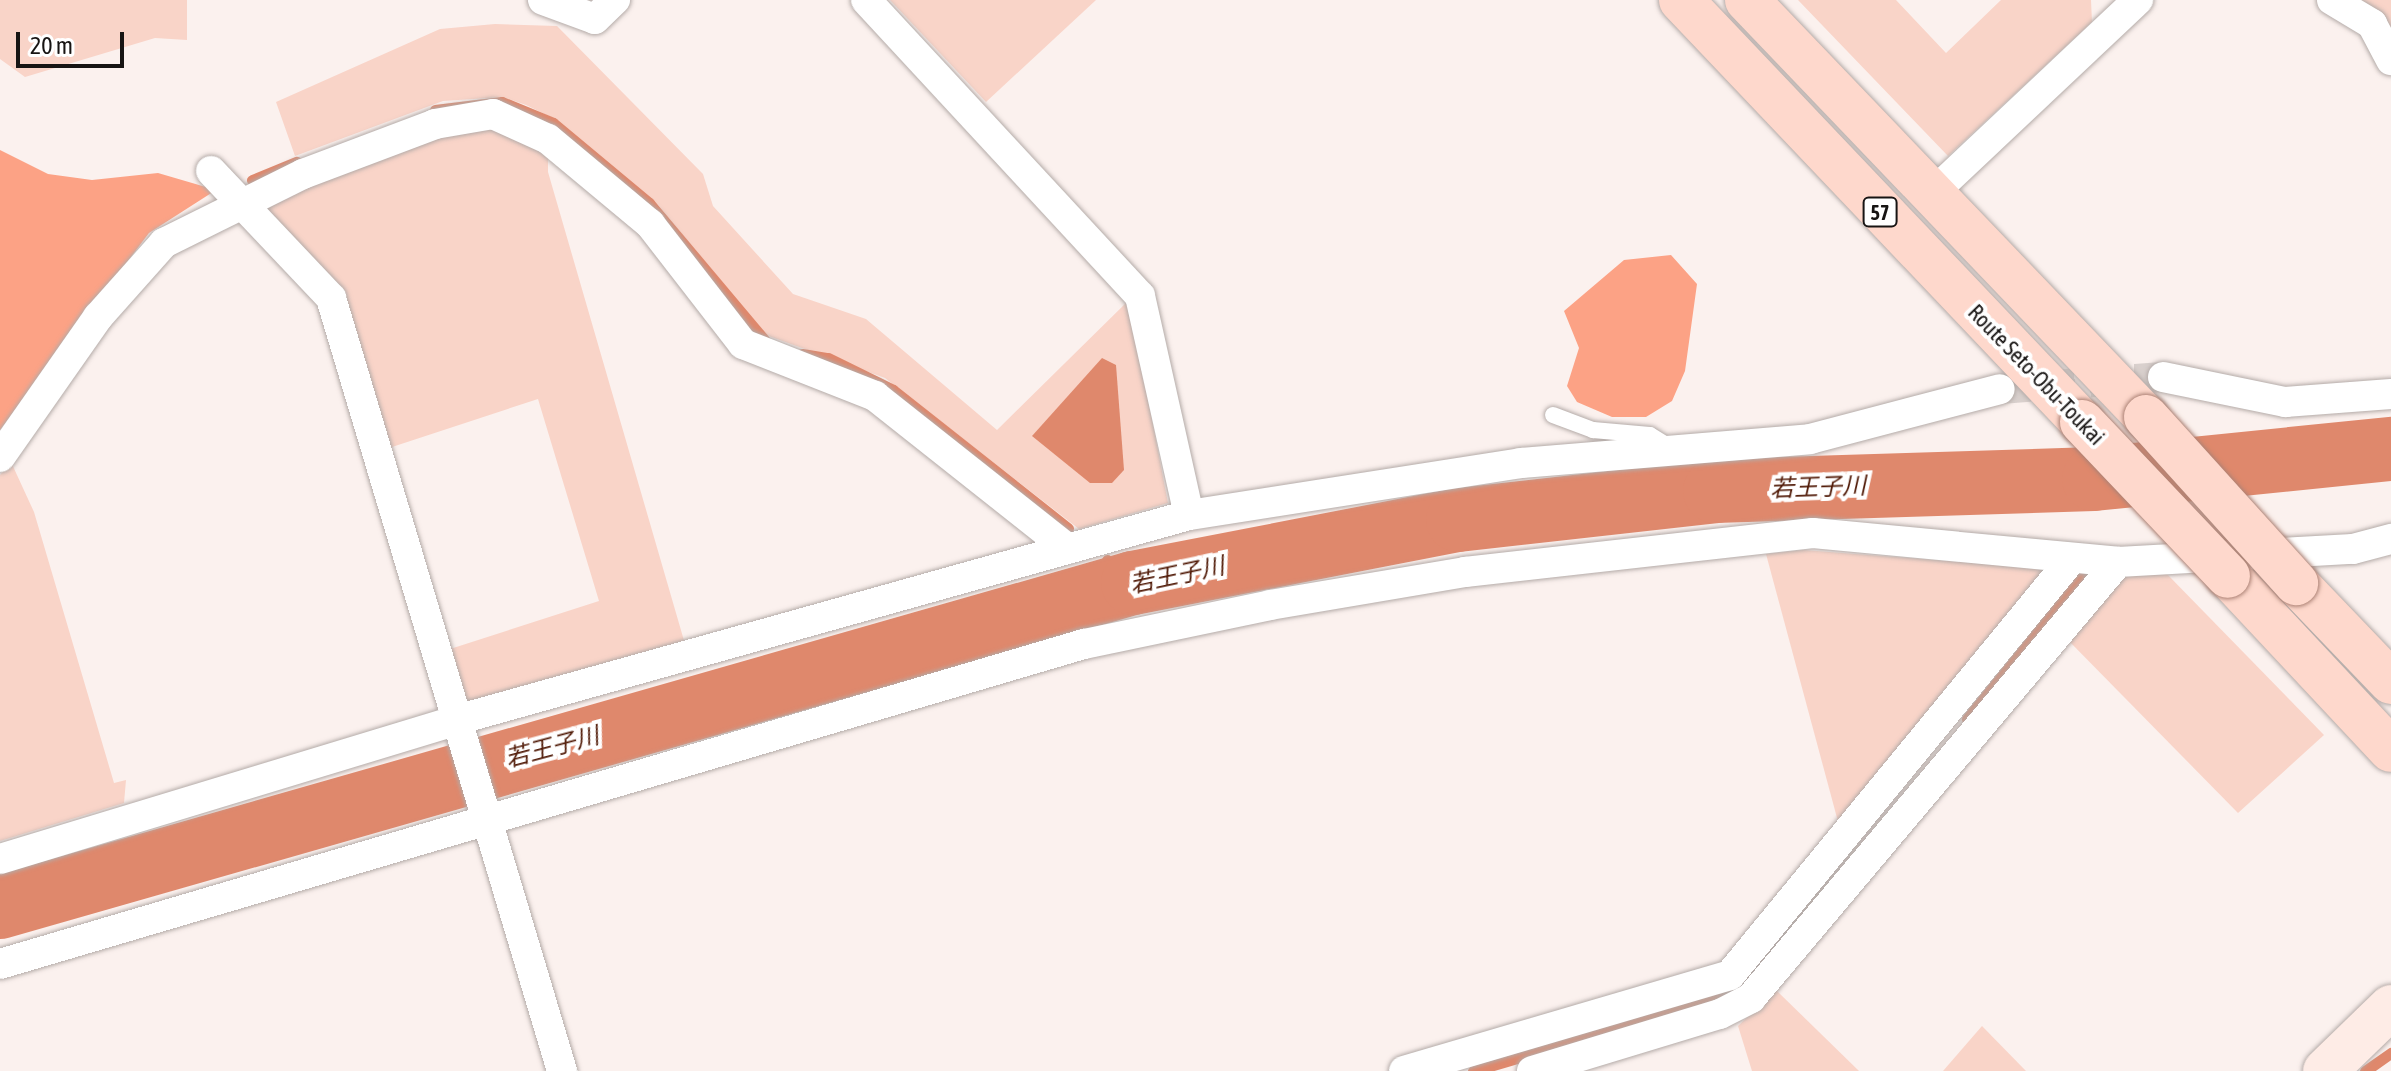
<!DOCTYPE html>
<html>
<head>
<meta charset="utf-8">
<style>
  body { margin:0 }
  #map { position:relative; width:2391px; height:1071px; overflow:hidden; background:#fbf1ee; font-family:"Asap Condensed","Noto Sans JP",sans-serif }
  div>[style] { position:absolute }
  [style*='--x'] { left:calc(var(--x)*1px); top:calc(var(--y)*1px); width:calc(var(--w)*1px); rotate:calc(var(--a)*1deg) }
  .green>* { inset:0; background:#f9d4c8 }
  .forest>* { inset:0; background:#fca285 }
  .water>* { inset:0; background:#df886c }
  .stream>* { height:11px; margin:-5.5px; padding:0 5.5px; transform-origin:5.5px; border-radius:5.5px; background:#df886c }
  .river>* { height:64px; margin:-32px; padding:0 32px; transform-origin:32px; border-radius:32px; background:#df886c }
  .street-tunnel>* { height:30px; margin-top:-15px; transform-origin:0; background:repeating-linear-gradient(90deg,#d9d0cd 0 30px,transparent 0 45px) }
  .roads { filter:drop-shadow(0 0 2px #b4aba8) drop-shadow(0 0 2px #b4aba8) }
  .lane>* { height:16px; margin:-8px; padding:0 8px; transform-origin:8px; border-radius:8px; background:#fff }
  .street>* { height:30px; margin:-15px; padding:0 15px; transform-origin:15px; border-radius:15px; background:#fff }
  .secondary>* { height:44px; margin:-22px; padding:0 22px; transform-origin:22px; border-radius:22px; background:#feece6 }
  .primary>* { height:44px; margin:-22px; padding:0 22px; transform-origin:22px; border-radius:22px; background:#fed8cc }
  .bridges { filter:drop-shadow(0 0 2px #ac8275) drop-shadow(0 0 2px #ac8275) }
  .primary-bridge>* { height:44px; margin:-22px; padding:0 22px; transform-origin:22px; border-radius:22px; background:#fed8cc }
  span { translate:-50% -50%; white-space:nowrap; text-align:center; line-height:1.15; -webkit-text-stroke:8px #fff; paint-order:stroke }
  .shield-label span { padding:2px 6px; background:#fff; border:2px solid; border-radius:6px; -webkit-text-stroke-width:0 }
  .shield-label { font-size:20px; color:#171413; font-weight:700 }
  .street-label { font-size:22px; color:#171413 }
  .water-label { font-size:24px; color:#511b08; font-style:italic }
  .scale { position:absolute; left:16px; top:32px; width:108px; height:36px; box-sizing:border-box; border:4px solid #171413; border-top:0; padding-left:10px; font-size:24px; line-height:28px; white-space:nowrap; color:#171413; -webkit-text-stroke:6px #fff; paint-order:stroke }
</style>
</head>
<body>
<div id="map">
  <div class="green">
    <i style="clip-path:polygon(0 0,187px 0,187px 40px,155px 38px,25px 77px,0 59px)"></i>
    <i style="clip-path:polygon(890px 0,1096px 0,986px 102px)"></i>
    <i style="clip-path:polygon(1798px 0,1896px 0,1946px 53px,2001px 0,2091px 0,2092px 22px,1948px 156px)"></i>
    <i style="clip-path:polygon(2350px 0,2391px 0,2391px 36px)"></i>
    <i style="clip-path:polygon(495px 24px,557px 26px,703px 174px,713px 206px,793px 294px,866px 319px,997px 430px,1129px 300px,1168px 503px,1079px 529px,885px 378px,766px 335px,658px 205px,555px 119px,526px 105px,503px 97px,443px 101px,295px 156px,276px 102px,440px 29px)"></i>
    <i style="clip-path:polygon(478px 124px,548px 149px,548px 172px,685px 644px,471px 705px,462px 701px,447px 650px,599px 601px,538px 399px,389px 448px,346px 297px,264px 213px,270px 198px)"></i>
    <i style="clip-path:polygon(11px 462px,34px 512px,114px 783px,126px 780px,124px 803px,0 841px,0 475px)"></i>
    <i style="clip-path:polygon(1803px 550px,2040px 568px,2045px 582px,1840px 829px,1766px 554px)"></i>
    <i style="clip-path:polygon(2166px 573px,2324px 735px,2238px 813px,2065px 637px,2117px 576px)"></i>
    <i style="clip-path:polygon(1776px 990px,1859px 1071px,1752px 1071px,1738px 1026px)"></i>
    <i style="clip-path:polygon(1982px 1026px,2026px 1071px,1943px 1071px)"></i>
  </div>
  <div class="forest">
    <i style="clip-path:polygon(0 150px,48px 174px,92px 180px,158px 173px,216px 190px,149px 233px,0 430px)"></i>
    <i style="clip-path:polygon(1671px 255px,1697px 284px,1685px 371px,1672px 401px,1646px 417px,1612px 417px,1577px 402px,1567px 386px,1579px 348px,1564px 311px,1624px 260px)"></i>
  </div>
  <div class="water">
    <i style="clip-path:polygon(1102px 358px,1116px 365px,1124px 470px,1112px 483px,1090px 483px,1032px 436px)"></i>
  </div>
  <div class="stream">
    <i style="--x:435;--y:110;--w:67;--a:-6.8"></i>
    <i style="--x:502;--y:102;--w:55;--a:22.4"></i>
    <i style="--x:553;--y:123;--w:125;--a:39.8"></i>
    <i style="--x:649;--y:203;--w:183;--a:49.9"></i>
    <i style="--x:252;--y:180;--w:48;--a:-22.2"></i>
    <i style="--x:802;--y:354;--w:26;--a:9"></i>
    <i style="--x:828;--y:358;--w:72;--a:26.2"></i>
    <i style="--x:893;--y:390;--w:223;--a:38.3"></i>
    <i style="--x:1107;--y:560;--w:35;--a:41"></i>
    <i style="--x:1967;--y:719;--w:183;--a:-51"></i>
    <i style="--x:1473;--y:1071;--w:267;--a:-16.5"></i>
    <i style="--x:2365;--y:1071;--w:32;--a:-35"></i>
  </div>
  <div class="river">
    <i style="--x:0;--y:907;--w:1178;--a:-15.96"></i>
    <i style="--x:1133;--y:583;--w:331;--a:-11"></i>
    <i style="--x:1458;--y:520;--w:259;--a:-6.4"></i>
    <i style="--x:1715;--y:491;--w:379;--a:-1.8"></i>
    <i style="--x:2094;--y:479;--w:299;--a:-5.8"></i>
  </div>
  <div class="street-tunnel">
    <i style="--x:2000;--y:389;--w:163;--a:-4.2"></i>
  </div>
  <div class="roads">
    <div class="lane">
      <i style="--x:1553;--y:415;--w:43;--a:20.6"></i>
      <i style="--x:1593;--y:430;--w:57;--a:5"></i>
      <i style="--x:1650;--y:435;--w:22;--a:32"></i>
    </div>
    <div class="street">
      <i style="--x:543;--y:0;--w:55;--a:20.1"></i>
      <i style="--x:595;--y:19;--w:28;--a:-44"></i>
      <i style="--x:866;--y:0;--w:403;--a:47.2"></i>
      <i style="--x:1140;--y:296;--w:224;--a:77.4"></i>
      <i style="--x:2332;--y:0;--w:47;--a:31"></i>
      <i style="--x:2372;--y:24;--w:41;--a:62.2"></i>
      <i style="--x:211;--y:171;--w:175;--a:46.6"></i>
      <i style="--x:331;--y:298;--w:807;--a:73.36"></i>
      <i style="--x:1933;--y:193;--w:282;--a:-43.3"></i>
      <i style="--x:2163;--y:377;--w:125;--a:11.6"></i>
      <i style="--x:2285;--y:402;--w:106;--a:-4.3"></i>
      <i style="--x:0;--y:457;--w:171;--a:-55"></i>
      <i style="--x:98;--y:317;--w:99;--a:-48.3"></i>
      <i style="--x:164;--y:243;--w:155;--a:-26.4"></i>
      <i style="--x:303;--y:174;--w:141;--a:-20.7"></i>
      <i style="--x:435;--y:124;--w:59;--a:-9.8"></i>
      <i style="--x:493;--y:114;--w:60;--a:24.4"></i>
      <i style="--x:548;--y:139;--w:133;--a:39.8"></i>
      <i style="--x:650;--y:224;--w:152;--a:52.2"></i>
      <i style="--x:743;--y:344;--w:142;--a:21.5"></i>
      <i style="--x:875;--y:396;--w:246;--a:38.4"></i>
      <i style="--x:0;--y:859;--w:481;--a:-16.9"></i>
      <i style="--x:460;--y:719;--w:757;--a:-15.63"></i>
      <i style="--x:1189;--y:515;--w:336;--a:-8.9"></i>
      <i style="--x:1521;--y:463;--w:290;--a:-4.7"></i>
      <i style="--x:1810;--y:439;--w:196;--a:-14.7"></i>
      <i style="--x:0;--y:964;--w:1130;--a:-16.45"></i>
      <i style="--x:1084;--y:644;--w:190;--a:-11.8"></i>
      <i style="--x:1270;--y:605;--w:198;--a:-9.6"></i>
      <i style="--x:1465;--y:572;--w:350;--a:-6.4"></i>
      <i style="--x:1813;--y:533;--w:306;--a:5.4"></i>
      <i style="--x:1404;--y:1071;--w:340;--a:-16.4"></i>
      <i style="--x:1730;--y:975;--w:536;--a:-50.61"></i>
      <i style="--x:1532;--y:1071;--w:196;--a:-16.9"></i>
      <i style="--x:1720;--y:1014;--w:35;--a:-27"></i>
      <i style="--x:1751;--y:998;--w:570;--a:-49.91"></i>
      <i style="--x:2118;--y:562;--w:235;--a:-3.2"></i>
      <i style="--x:2353;--y:549;--w:39;--a:-15"></i>
    </div>
    <div class="secondary">
      <i style="--x:2325;--y:1071;--w:92;--a:-44.1"></i>
    </div>
    <div class="primary">
      <i style="--x:1681;--y:0;--w:582;--a:46.46"></i>
      <i style="--x:1747;--y:0;--w:577;--a:46.26"></i>
      <i style="--x:2228;--y:576;--w:238;--a:46.9"></i>
      <i style="--x:2296;--y:583;--w:137;--a:46.2"></i>
    </div>
  </div>
  <div class="bridges">
    <div class="primary-bridge">
      <i style="--x:2146;--y:417;--w:224;--a:47.9"></i>
      <i style="--x:2082;--y:422;--w:212;--a:46.5"></i>
    </div>
  </div>
  <div class="shield-label">
    <span style="left:1880px;top:212px">57</span>
  </div>
  <div class="street-label">
    <span style="left:2036px;top:375px;rotate:46deg">Route Seto-Obu-Toukai</span>
  </div>
  <div class="water-label">
    <span style="left:1818px;top:487px;rotate:-2deg">若王子川</span>
    <span style="left:1177px;top:575px;rotate:-12deg">若王子川</span>
    <span style="left:552px;top:747px;rotate:-15deg">若王子川</span>
  </div>
  <div class="scale">20 m</div>
</div>
</body>
</html>
